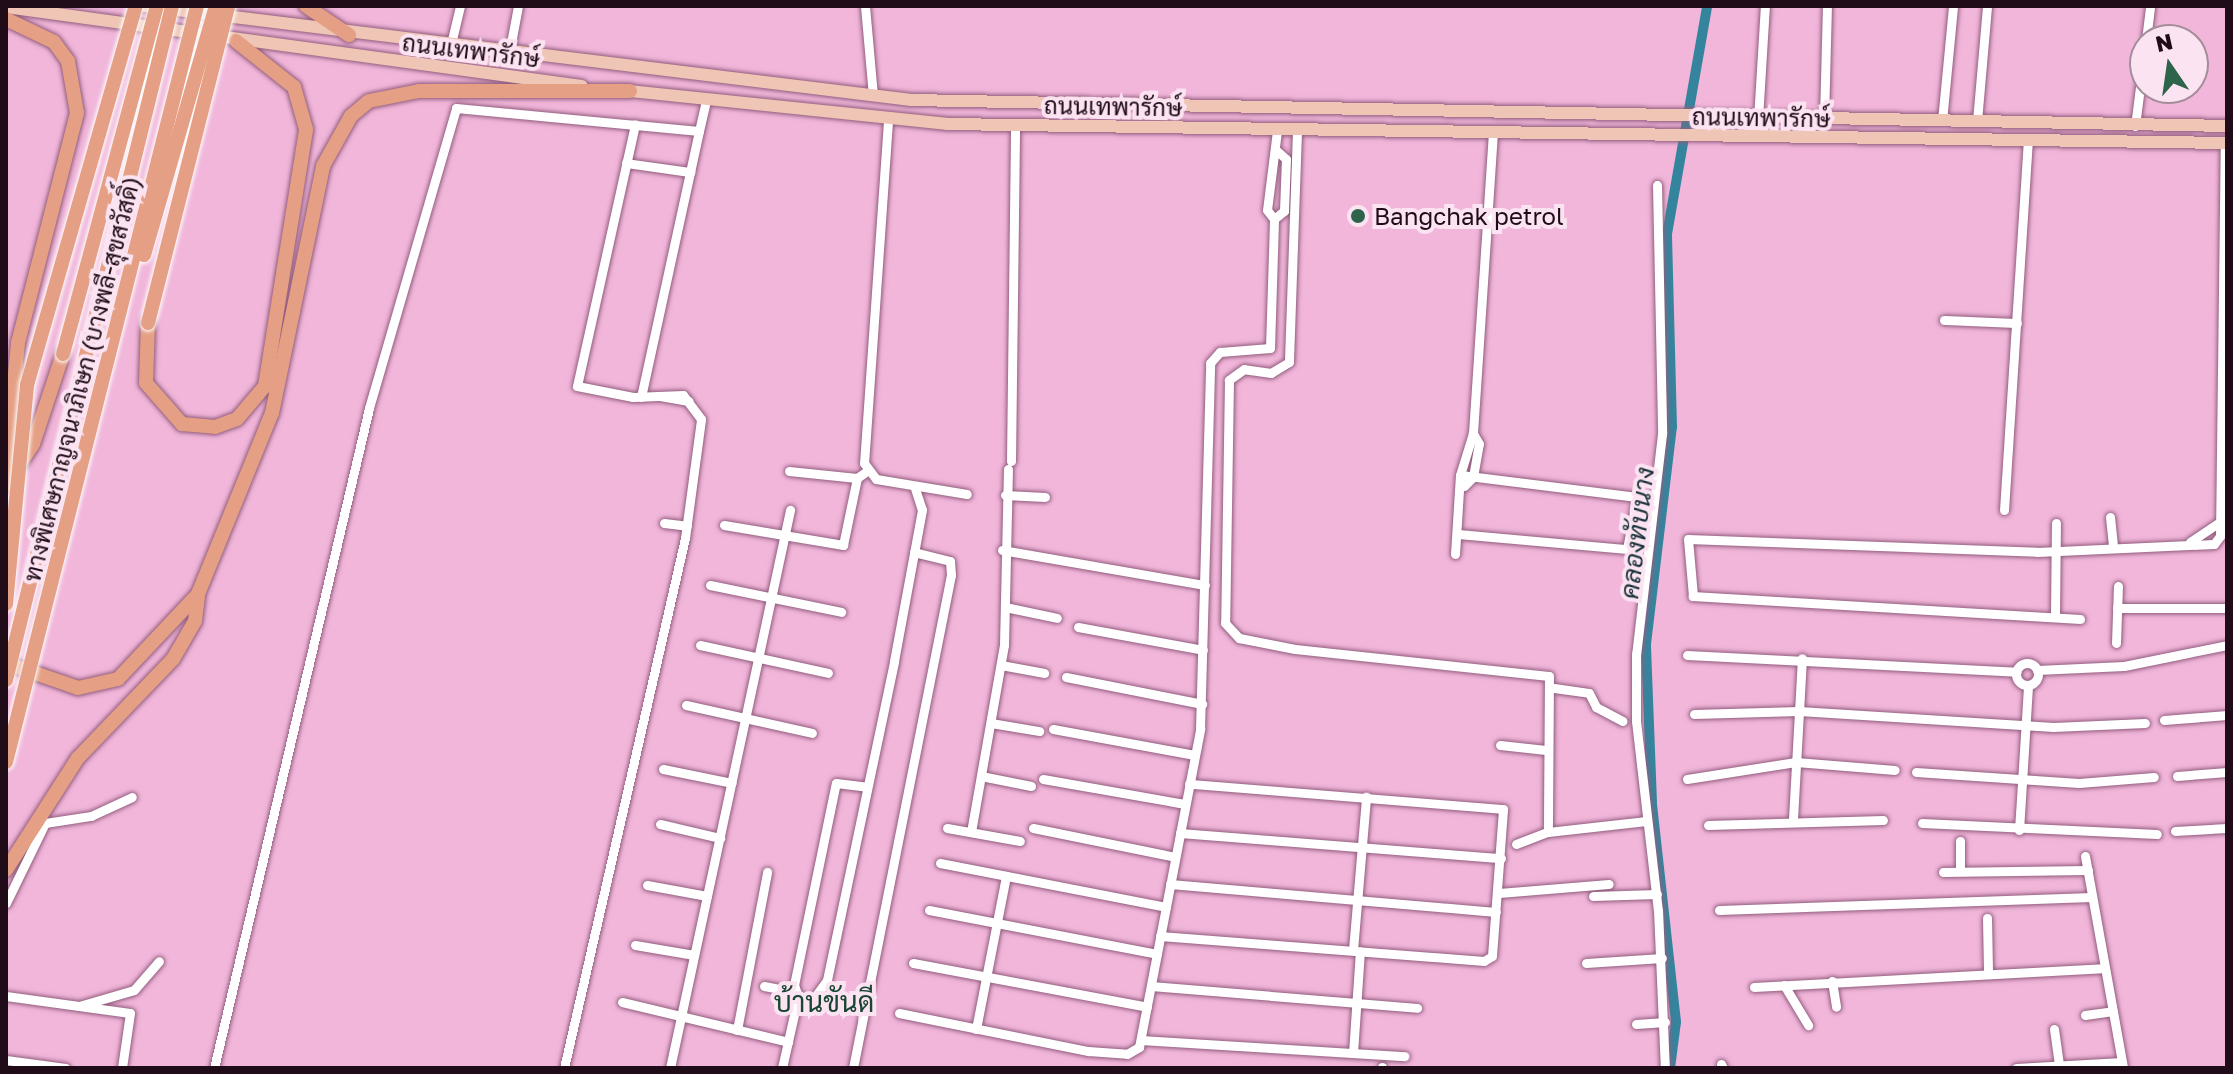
<!DOCTYPE html>
<html>
<head>
<meta charset="utf-8">
<style>
  body { margin:0 }
  #map { position:relative; width:2233px; height:1074px; overflow:hidden; background:#f1b6da; font-family:"Golos Text",Sarabun,sans-serif }
  div>[style] { position:absolute }
  [style*='--x'] { left:calc(var(--x)*1px); top:calc(var(--y)*1px); width:calc(var(--w)*1px); rotate:calc(var(--a)*1deg) }
  .canal>* { height:10px; margin:-5px; padding:0 5px; transform-origin:5px; border-radius:5px; background:#35849d }
  .roads { filter:drop-shadow(0 0 2px #925d7e) drop-shadow(0 0 2px #925d7e) }
  .minor>* { height:9px; margin:-4.5px; padding:0 4.5px; transform-origin:4.5px; border-radius:4.5px; background:#fff }
  .minor>.ring { margin:-4.5px; padding:0; box-sizing:content-box; background:none; border:9px solid #fff; border-radius:50% }
  .major>* { height:12px; margin:-6px; padding:0 6px; transform-origin:6px; border-radius:6px; background:#efc5b5 }
  .highway>* { height:14px; margin:-7px; padding:0 7px; transform-origin:7px; border-radius:7px; background:#e59f84 }
  .bridges { filter:drop-shadow(0 0 2px #fff) drop-shadow(0 0 2px #fff) }
  .highway-bridge>* { height:14px; margin:-7px; padding:0 7px; transform-origin:7px; border-radius:7px; background:#e59f84 }
  .dots>* { width:22px; height:22px; translate:-50% -50%; box-sizing:border-box; border:4px solid #fce3f2; border-radius:50% }
  span { translate:-50% -50%; white-space:nowrap; text-align:center; line-height:1.15; -webkit-text-stroke:8px #fce3f2; paint-order:stroke }
  .street-label { font-size:24px; color:#200c19 }
  .poi-label { font-size:24px; color:#200c19 }
  .left { translate:0 -50%; text-align:left }
  .water-label { font-size:26px; color:#173038; font-style:italic }
  .quarter-label { font-size:28px; color:#194632 }
  .frame { position:absolute; inset:0; border:8px solid #200c19; pointer-events:none }
  .north { position:absolute; left:2129px; top:24px; width:80px; height:80px; box-sizing:border-box; background:#fce3f2; border:2px solid #a48d9b; border-radius:50%; rotate:347deg; font-size:22px; font-weight:700; line-height:32px; text-align:center; color:#200c19 }
  .north::after { content:''; display:block; margin:auto; width:28px; height:36px; background:#2d644b; clip-path:polygon(50% 0,100% 100%,50% 72%,0 100%) }
</style>
</head>
<body>
<div id="map">
  <div class="canal">
    <i style="--x:1670;--y:1068;--w:46;--a:-82.6"></i>
    <i style="--x:1676;--y:1022;--w:220;--a:-96.3"></i>
    <i style="--x:1652;--y:803;--w:159;--a:-92.2"></i>
    <i style="--x:1646;--y:644;--w:219;--a:-83.2"></i>
    <i style="--x:1672;--y:427;--w:193;--a:-91.5"></i>
    <i style="--x:1667;--y:234;--w:231;--a:-80"></i>
  </div>
  <div class="roads">
    <div class="minor">
      <i style="--x:865;--y:6;--w:90;--a:84.9"></i>
      <i style="--x:2146;--y:40;--w:34;--a:-83"></i>
      <i style="--x:450;--y:48;--w:43;--a:-76.6"></i>
      <i style="--x:509;--y:54;--w:49;--a:-79.4"></i>
      <i style="--x:1758;--y:119;--w:113;--a:-86.5"></i>
      <i style="--x:1824;--y:119;--w:113;--a:-88.5"></i>
      <i style="--x:888;--y:121;--w:343;--a:94"></i>
      <i style="--x:864;--y:463;--w:20;--a:53"></i>
      <i style="--x:876;--y:479;--w:92;--a:9.4"></i>
      <i style="--x:1942;--y:121;--w:116;--a:-84.5"></i>
      <i style="--x:1977;--y:121;--w:115;--a:-85"></i>
      <i style="--x:2135;--y:126;--w:79;--a:-82.7"></i>
      <i style="--x:1297;--y:131;--w:231;--a:92"></i>
      <i style="--x:1289;--y:362;--w:21;--a:149"></i>
      <i style="--x:1271;--y:373;--w:27;--a:-172"></i>
      <i style="--x:1244;--y:369;--w:19;--a:144"></i>
      <i style="--x:1229;--y:380;--w:243;--a:90.9"></i>
      <i style="--x:1225;--y:623;--w:21;--a:47"></i>
      <i style="--x:1239;--y:638;--w:57;--a:11.1"></i>
      <i style="--x:1295;--y:649;--w:255;--a:6.1"></i>
      <i style="--x:1549;--y:676;--w:156;--a:90.4"></i>
      <i style="--x:626;--y:163;--w:65;--a:8"></i>
      <i style="--x:1657;--y:185;--w:249;--a:88.8"></i>
      <i style="--x:1662;--y:434;--w:222;--a:96.7"></i>
      <i style="--x:1636;--y:654;--w:67;--a:90"></i>
      <i style="--x:1636;--y:721;--w:190;--a:83.4"></i>
      <i style="--x:1658;--y:910;--w:158;--a:87.5"></i>
      <i style="--x:1274;--y:219;--w:13;--a:-39"></i>
      <i style="--x:1284;--y:211;--w:52;--a:-87.8"></i>
      <i style="--x:1286;--y:159;--w:12;--a:-138"></i>
      <i style="--x:1944;--y:320;--w:73;--a:2.4"></i>
      <i style="--x:660;--y:396;--w:29;--a:10"></i>
      <i style="--x:641;--y:397;--w:272;--a:-77.7"></i>
      <i style="--x:1011;--y:461;--w:336;--a:-89.3"></i>
      <i style="--x:789;--y:471;--w:68;--a:5.9"></i>
      <i style="--x:1464;--y:486;--w:13;--a:-45"></i>
      <i style="--x:1473;--y:477;--w:34;--a:-80"></i>
      <i style="--x:1479;--y:444;--w:13;--a:-119"></i>
      <i style="--x:1473;--y:433;--w:300;--a:-86.2"></i>
      <i style="--x:1005;--y:495;--w:40;--a:2.9"></i>
      <i style="--x:2004;--y:510;--w:369;--a:-86.3"></i>
      <i style="--x:2110;--y:517;--w:30;--a:84"></i>
      <i style="--x:664;--y:523;--w:23;--a:7"></i>
      <i style="--x:724;--y:525;--w:121;--a:9.5"></i>
      <i style="--x:843;--y:545;--w:68;--a:-78.2"></i>
      <i style="--x:857;--y:478;--w:12;--a:-35"></i>
      <i style="--x:1458;--y:534;--w:170;--a:5.1"></i>
      <i style="--x:1627;--y:549;--w:53;--a:-79.1"></i>
      <i style="--x:1637;--y:497;--w:178;--a:-172.9"></i>
      <i style="--x:2190;--y:542;--w:36;--a:-34"></i>
      <i style="--x:1002;--y:550;--w:206;--a:9.8"></i>
      <i style="--x:1455;--y:554;--w:79;--a:-86.4"></i>
      <i style="--x:1460;--y:475;--w:44;--a:-72.8"></i>
      <i style="--x:710;--y:585;--w:134;--a:11.6"></i>
      <i style="--x:1005;--y:607;--w:53;--a:11.9"></i>
      <i style="--x:2117;--y:608;--w:110;--a:0"></i>
      <i style="--x:2055;--y:615;--w:92;--a:-89.4"></i>
      <i style="--x:2080;--y:619;--w:388;--a:-176.6"></i>
      <i style="--x:1693;--y:596;--w:57;--a:-95"></i>
      <i style="--x:1688;--y:539;--w:349;--a:2.1"></i>
      <i style="--x:2037;--y:552;--w:177;--a:-2.6"></i>
      <i style="--x:2214;--y:544;--w:10;--a:-53"></i>
      <i style="--x:2220;--y:536;--w:393;--a:-89.3"></i>
      <i style="--x:1078;--y:627;--w:127;--a:10.4"></i>
      <i style="--x:2116;--y:643;--w:57;--a:-88"></i>
      <i style="--x:700;--y:645;--w:131;--a:12.3"></i>
      <i style="--x:1687;--y:655;--w:330;--a:2.9"></i>
      <i class="ring" style="left:2016px;top:663px;width:13px;height:13px"></i>
      <i style="--x:1001;--y:665;--w:44;--a:10.5"></i>
      <i style="--x:2037;--y:670;--w:87;--a:-2.6"></i>
      <i style="--x:2124;--y:666;--w:105;--a:-11.5"></i>
      <i style="--x:1066;--y:677;--w:139;--a:11.2"></i>
      <i style="--x:1554;--y:688;--w:35;--a:8"></i>
      <i style="--x:1589;--y:693;--w:16;--a:63"></i>
      <i style="--x:1596;--y:707;--w:30;--a:28"></i>
      <i style="--x:686;--y:705;--w:129;--a:12.5"></i>
      <i style="--x:1694;--y:714;--w:105;--a:-1.6"></i>
      <i style="--x:1799;--y:711;--w:255;--a:3.6"></i>
      <i style="--x:2053;--y:727;--w:92;--a:-2.5"></i>
      <i style="--x:2164;--y:720;--w:63;--a:-4.5"></i>
      <i style="--x:991;--y:723;--w:49;--a:9.5"></i>
      <i style="--x:1053;--y:729;--w:144;--a:10.4"></i>
      <i style="--x:1500;--y:745;--w:46;--a:6.2"></i>
      <i style="--x:663;--y:769;--w:70;--a:11.5"></i>
      <i style="--x:1916;--y:772;--w:163;--a:3.9"></i>
      <i style="--x:2079;--y:783;--w:75;--a:-4.6"></i>
      <i style="--x:981;--y:776;--w:51;--a:11.3"></i>
      <i style="--x:2177;--y:776;--w:50;--a:-4.6"></i>
      <i style="--x:1043;--y:779;--w:144;--a:10"></i>
      <i style="--x:1687;--y:779;--w:110;--a:-8.9"></i>
      <i style="--x:1796;--y:762;--w:99;--a:4.6"></i>
      <i style="--x:1793;--y:819;--w:161;--a:-86.8"></i>
      <i style="--x:1922;--y:823;--w:235;--a:2.7"></i>
      <i style="--x:660;--y:824;--w:62;--a:13.1"></i>
      <i style="--x:1708;--y:825;--w:175;--a:-1.6"></i>
      <i style="--x:947;--y:828;--w:74;--a:10.1"></i>
      <i style="--x:1033;--y:828;--w:145;--a:11.5"></i>
      <i style="--x:2019;--y:830;--w:145;--a:-86.4"></i>
      <i style="--x:2175;--y:831;--w:52;--a:-3.3"></i>
      <i style="--x:971;--y:832;--w:190;--a:-80"></i>
      <i style="--x:1004;--y:645;--w:176;--a:-88.7"></i>
      <i style="--x:1180;--y:833;--w:322;--a:4.5"></i>
      <i style="--x:1960;--y:841;--w:30;--a:90"></i>
      <i style="--x:1516;--y:844;--w:34;--a:-21"></i>
      <i style="--x:1548;--y:832;--w:99;--a:-6.4"></i>
      <i style="--x:2085;--y:856;--w:215;--a:79.8"></i>
      <i style="--x:940;--y:863;--w:230;--a:11"></i>
      <i style="--x:1943;--y:872;--w:145;--a:-0.8"></i>
      <i style="--x:1170;--y:884;--w:327;--a:4.9"></i>
      <i style="--x:647;--y:885;--w:61;--a:10.4"></i>
      <i style="--x:1499;--y:893;--w:110;--a:-4.7"></i>
      <i style="--x:1593;--y:896;--w:64;--a:-1.8"></i>
      <i style="--x:6;--y:903;--w:89;--a:-64"></i>
      <i style="--x:45;--y:823;--w:47;--a:-8.7"></i>
      <i style="--x:91;--y:816;--w:45;--a:-24.9"></i>
      <i style="--x:929;--y:910;--w:232;--a:10.9"></i>
      <i style="--x:1719;--y:910;--w:373;--a:-2"></i>
      <i style="--x:1987;--y:918;--w:54;--a:88.9"></i>
      <i style="--x:1160;--y:936;--w:325;--a:4.4"></i>
      <i style="--x:1484;--y:961;--w:9;--a:-32"></i>
      <i style="--x:1492;--y:956;--w:147;--a:-85.7"></i>
      <i style="--x:1503;--y:809;--w:315;--a:-175.4"></i>
      <i style="--x:635;--y:945;--w:60;--a:9.6"></i>
      <i style="--x:1353;--y:950;--w:154;--a:-85.1"></i>
      <i style="--x:913;--y:963;--w:238;--a:10.6"></i>
      <i style="--x:1586;--y:963;--w:76;--a:-3.8"></i>
      <i style="--x:1832;--y:981;--w:26;--a:81"></i>
      <i style="--x:1784;--y:985;--w:47;--a:59"></i>
      <i style="--x:764;--y:986;--w:31;--a:11"></i>
      <i style="--x:1151;--y:986;--w:267;--a:4.7"></i>
      <i style="--x:1754;--y:987;--w:349;--a:-3.1"></i>
      <i style="--x:817;--y:994;--w:17;--a:-54"></i>
      <i style="--x:827;--y:980;--w:326;--a:-78.1"></i>
      <i style="--x:894;--y:661;--w:154;--a:-79.5"></i>
      <i style="--x:922;--y:510;--w:22;--a:-108"></i>
      <i style="--x:6;--y:996;--w:125;--a:7.8"></i>
      <i style="--x:130;--y:1013;--w:56;--a:98.3"></i>
      <i style="--x:798;--y:997;--w:13;--a:-108"></i>
      <i style="--x:794;--y:985;--w:206;--a:-78.3"></i>
      <i style="--x:836;--y:783;--w:31;--a:7"></i>
      <i style="--x:622;--y:1002;--w:171;--a:13.5"></i>
      <i style="--x:79;--y:1006;--w:57;--a:-16.2"></i>
      <i style="--x:134;--y:990;--w:38;--a:-49"></i>
      <i style="--x:899;--y:1013;--w:193;--a:11.4"></i>
      <i style="--x:1088;--y:1051;--w:39;--a:4"></i>
      <i style="--x:1127;--y:1054;--w:14;--a:-30"></i>
      <i style="--x:1139;--y:1047;--w:324;--a:-79.1"></i>
      <i style="--x:1200;--y:729;--w:366;--a:-88.4"></i>
      <i style="--x:1210;--y:363;--w:15;--a:-48"></i>
      <i style="--x:1220;--y:352;--w:50;--a:-4.6"></i>
      <i style="--x:1270;--y:348;--w:129;--a:-88.2"></i>
      <i style="--x:1274;--y:219;--w:11;--a:-128"></i>
      <i style="--x:1267;--y:210;--w:80;--a:-82.8"></i>
      <i style="--x:2085;--y:1015;--w:28;--a:-8"></i>
      <i style="--x:1636;--y:1024;--w:29;--a:-4"></i>
      <i style="--x:976;--y:1029;--w:156;--a:-78.9"></i>
      <i style="--x:2054;--y:1029;--w:36;--a:82"></i>
      <i style="--x:737;--y:1030;--w:161;--a:-79.2"></i>
      <i style="--x:1141;--y:1040;--w:264;--a:3.5"></i>
      <i style="--x:1353;--y:1053;--w:102;--a:-86.1"></i>
      <i style="--x:6;--y:1060;--w:60;--a:7.7"></i>
      <i style="--x:1721;--y:1064;--w:4;--a:63"></i>
      <i style="--x:214;--y:1068;--w:678;--a:-76.78"></i>
      <i style="--x:369;--y:408;--w:312;--a:-73.8"></i>
      <i style="--x:456;--y:108;--w:244;--a:5.4"></i>
      <i style="--x:699;--y:131;--w:32;--a:-77"></i>
      <i style="--x:564;--y:1068;--w:544;--a:-77.14"></i>
      <i style="--x:685;--y:538;--w:120;--a:-82.3"></i>
      <i style="--x:701;--y:419;--w:30;--a:-127"></i>
      <i style="--x:683;--y:395;--w:50;--a:177.7"></i>
      <i style="--x:633;--y:397;--w:57;--a:-168.9"></i>
      <i style="--x:577;--y:386;--w:268;--a:-77.5"></i>
      <i style="--x:670;--y:1068;--w:571;--a:-77.86"></i>
      <i style="--x:782;--y:1068;--w:73;--a:-77.3"></i>
      <i style="--x:798;--y:997;--w:67;--a:8.6"></i>
      <i style="--x:853;--y:1068;--w:503;--a:-78.76"></i>
      <i style="--x:951;--y:575;--w:14;--a:-94"></i>
      <i style="--x:950;--y:561;--w:37;--a:-166"></i>
      <i style="--x:1382;--y:1068;--w:1;--a:-90"></i>
      <i style="--x:2016;--y:1068;--w:106;--a:-3.2"></i>
    </div>
    <div class="major">
      <i style="--x:144;--y:6;--w:773;--a:6.99"></i>
      <i style="--x:911;--y:100;--w:1316;--a:1.13"></i>
      <i style="--x:6;--y:7;--w:581;--a:7.81"></i>
      <i style="--x:620;--y:90;--w:329;--a:5.9"></i>
      <i style="--x:947;--y:124;--w:1280;--a:0.85"></i>
    </div>
    <div class="highway">
      <i style="--x:306;--y:6;--w:52;--a:34"></i>
      <i style="--x:6;--y:19;--w:53;--a:25.6"></i>
      <i style="--x:54;--y:42;--w:24;--a:54"></i>
      <i style="--x:68;--y:61;--w:53;--a:80.2"></i>
      <i style="--x:77;--y:113;--w:237;--a:104.4"></i>
      <i style="--x:18;--y:343;--w:121;--a:95.7"></i>
      <i style="--x:148;--y:323;--w:60;--a:91.9"></i>
      <i style="--x:146;--y:383;--w:55;--a:48.7"></i>
      <i style="--x:182;--y:424;--w:33;--a:5"></i>
      <i style="--x:215;--y:427;--w:23;--a:-20"></i>
      <i style="--x:237;--y:419;--w:43;--a:-49.7"></i>
      <i style="--x:265;--y:386;--w:260;--a:-80.9"></i>
      <i style="--x:306;--y:129;--w:44;--a:-105.9"></i>
      <i style="--x:294;--y:87;--w:74;--a:-141.6"></i>
      <i style="--x:6;--y:485;--w:49;--a:-56.6"></i>
      <i style="--x:33;--y:444;--w:95;--a:-71.6"></i>
      <i style="--x:6;--y:663;--w:76;--a:19.1"></i>
      <i style="--x:78;--y:688;--w:41;--a:-12.7"></i>
      <i style="--x:118;--y:679;--w:117;--a:-46.7"></i>
      <i style="--x:198;--y:594;--w:196;--a:-67.8"></i>
      <i style="--x:272;--y:413;--w:252;--a:-78.3"></i>
      <i style="--x:323;--y:166;--w:57;--a:-60.8"></i>
      <i style="--x:351;--y:116;--w:23;--a:-40"></i>
      <i style="--x:369;--y:101;--w:51;--a:-11.3"></i>
      <i style="--x:419;--y:91;--w:211;--a:0"></i>
      <i style="--x:6;--y:870;--w:133;--a:-57.3"></i>
      <i style="--x:78;--y:758;--w:137;--a:-46.2"></i>
      <i style="--x:173;--y:659;--w:44;--a:-59.9"></i>
      <i style="--x:195;--y:621;--w:24;--a:-83"></i>
    </div>
  </div>
  <div class="bridges">
    <div class="highway-bridge">
      <i style="--x:144;--y:255;--w:259;--a:-73.9"></i>
      <i style="--x:148;--y:323;--w:327;--a:-75.8"></i>
      <i style="--x:63;--y:354;--w:360;--a:-74.9"></i>
      <i style="--x:6;--y:604;--w:220;--a:-84.5"></i>
      <i style="--x:27;--y:385;--w:394;--a:-74"></i>
      <i style="--x:6;--y:680;--w:694;--a:-76.16"></i>
      <i style="--x:6;--y:762;--w:780;--a:-75.82"></i>
    </div>
  </div>
  <div class="dots">
    <i style="left:1358px;top:216px;background:#2d644b"></i>
  </div>
  <div class="street-label">
    <span style="left:471px;top:50px;rotate:7deg">ถนนเทพารักษ์</span>
    <span style="left:1113px;top:106px;rotate:1deg">ถนนเทพารักษ์</span>
    <span style="left:1761px;top:117px;rotate:1deg">ถนนเทพารักษ์</span>
    <span style="left:81px;top:379px;rotate:-76deg">ทางพิเศษกาญจนาภิเษก (บางพลี-สุขสวัสดิ์)</span>
  </div>
  <div class="poi-label">
    <span class="left" style="left:1374px;top:216px">Bangchak petrol</span>
  </div>
  <div class="water-label">
    <span style="left:1637px;top:533px;rotate:-83deg">คลองทับนาง</span>
  </div>
  <div class="quarter-label">
    <span style="left:824px;top:1002px">บ้านขันดี</span>
  </div>
  <div class="frame"></div>
  <div class="north">N</div>
</div>
</body>
</html>
